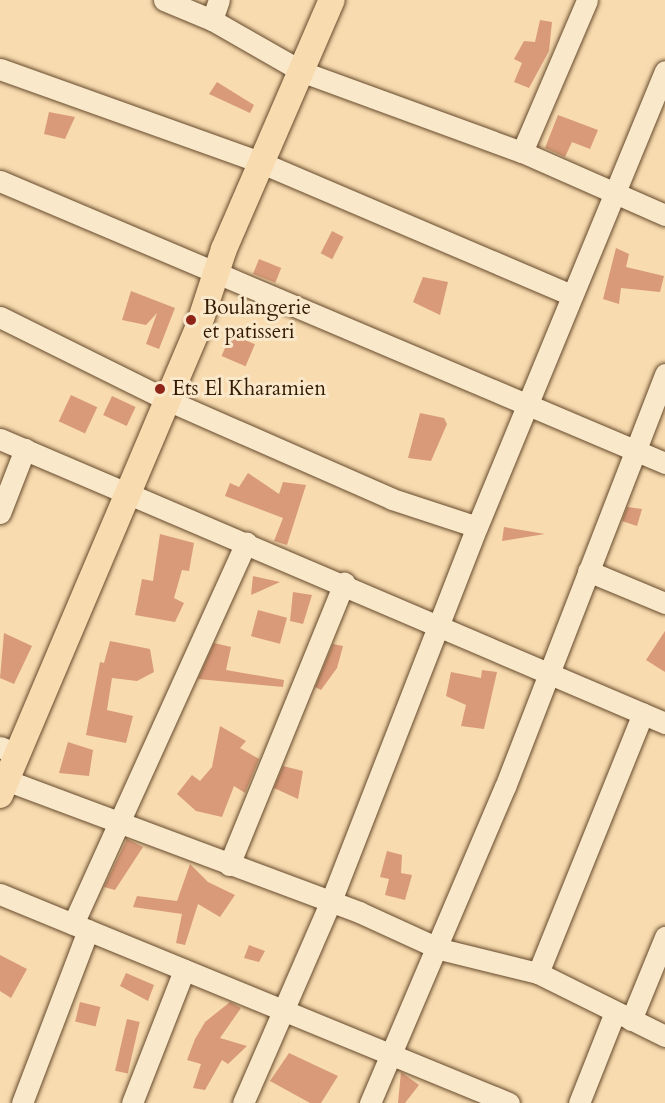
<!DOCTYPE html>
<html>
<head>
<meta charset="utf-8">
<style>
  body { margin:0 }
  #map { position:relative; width:665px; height:1103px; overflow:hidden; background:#f8dbaf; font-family:Cardo,serif }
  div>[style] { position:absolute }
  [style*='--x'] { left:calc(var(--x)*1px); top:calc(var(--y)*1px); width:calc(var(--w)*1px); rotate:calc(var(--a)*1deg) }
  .building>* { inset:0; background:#d99a79; transform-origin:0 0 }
  .roads { filter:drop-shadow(0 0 2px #654a2c) drop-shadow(0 0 2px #654a2c) }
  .minor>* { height:21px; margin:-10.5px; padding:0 10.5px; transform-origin:10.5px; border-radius:10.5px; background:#fae8cb }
  .major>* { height:26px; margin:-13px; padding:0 13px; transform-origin:13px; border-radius:13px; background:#f8dbaf }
  .dots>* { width:16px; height:16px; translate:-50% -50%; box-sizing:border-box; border:3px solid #fae8cb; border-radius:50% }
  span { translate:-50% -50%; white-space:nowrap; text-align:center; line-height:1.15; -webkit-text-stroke:6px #fae8cb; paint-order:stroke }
  .poi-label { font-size:21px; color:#341a01 }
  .left { translate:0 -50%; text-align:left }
</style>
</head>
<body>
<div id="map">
  <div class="building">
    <i style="clip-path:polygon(540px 20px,552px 22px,549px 51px,529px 88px,514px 82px,522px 63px,514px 59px,524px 41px,535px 42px)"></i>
    <i style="clip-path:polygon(217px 82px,254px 105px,250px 113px,209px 94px)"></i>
    <i style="clip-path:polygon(49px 112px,75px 117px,65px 139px,44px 134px)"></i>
    <i style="clip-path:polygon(558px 115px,598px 130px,590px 149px,572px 142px,565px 157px,545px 148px)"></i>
    <i style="left:332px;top:231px;width:13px;height:25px;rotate:27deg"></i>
    <i style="clip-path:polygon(616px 248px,629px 254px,626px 267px,664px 276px,660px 292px,621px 288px,619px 304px,603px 299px)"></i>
    <i style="left:259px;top:259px;width:24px;height:16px;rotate:22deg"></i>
    <i style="clip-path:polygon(423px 277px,448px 282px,440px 315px,413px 302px)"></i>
    <i style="clip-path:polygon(131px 291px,175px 308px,159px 349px,146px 344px,157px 313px,146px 325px,122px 320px)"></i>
    <i style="left:231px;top:334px;width:26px;height:24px;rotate:23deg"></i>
    <i style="left:71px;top:395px;width:29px;height:29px;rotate:25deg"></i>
    <i style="left:112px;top:396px;width:26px;height:21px;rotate:25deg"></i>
    <i style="clip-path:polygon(420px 413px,444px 418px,447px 424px,431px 461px,408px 458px)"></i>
    <i style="clip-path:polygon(248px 473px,279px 494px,283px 482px,306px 485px,287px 545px,274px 541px,283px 518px,225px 496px,230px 483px,239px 487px)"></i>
    <i style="clip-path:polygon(627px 507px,642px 509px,637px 526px,622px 521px)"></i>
    <i style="clip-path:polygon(504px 527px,545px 534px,502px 541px)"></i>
    <i style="clip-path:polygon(160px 534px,194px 543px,189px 571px,182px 570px,174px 598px,184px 603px,175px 622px,135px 615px,142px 579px,153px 581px)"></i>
    <i style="clip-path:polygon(253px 576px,280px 582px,251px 595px)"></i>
    <i style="clip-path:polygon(293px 592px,312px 595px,303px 624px,290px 621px)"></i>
    <i style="left:258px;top:610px;width:30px;height:27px;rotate:15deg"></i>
    <i style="clip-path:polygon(665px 631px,665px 672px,646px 660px)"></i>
    <i style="clip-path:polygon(4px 633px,32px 646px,14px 684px,0 678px)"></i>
    <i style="clip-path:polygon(110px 641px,150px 649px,154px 672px,137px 681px,112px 678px,107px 710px,133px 716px,126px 743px,86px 735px,100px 662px,104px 663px)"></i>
    <i style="clip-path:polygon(214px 643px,231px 647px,226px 670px,284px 680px,283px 687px,198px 679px)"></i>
    <i style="clip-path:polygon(333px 644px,343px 646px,337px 668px,321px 690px,315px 687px)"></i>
    <i style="clip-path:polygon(482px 670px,497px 672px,484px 729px,461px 726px,466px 705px,446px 696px,451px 672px,481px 678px)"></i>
    <i style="clip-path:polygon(220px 726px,246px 741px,240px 748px,259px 759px,245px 793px,234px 786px,222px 817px,196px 811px,177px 794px,192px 775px,200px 781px,212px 767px)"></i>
    <i style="clip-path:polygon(68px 742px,93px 750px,89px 776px,59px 773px)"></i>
    <i style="clip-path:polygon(283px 766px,303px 771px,298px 799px,274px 788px)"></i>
    <i style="clip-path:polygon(127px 839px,143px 847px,115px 890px,104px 887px)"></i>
    <i style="clip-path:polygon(387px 851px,402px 855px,401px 873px,412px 875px,405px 900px,385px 895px,389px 879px,380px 877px)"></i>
    <i style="clip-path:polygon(190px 864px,208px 882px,235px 895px,220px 917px,198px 904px,185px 945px,176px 943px,182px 914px,133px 907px,137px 896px,177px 901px)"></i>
    <i style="clip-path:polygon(249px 945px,265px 951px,259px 962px,244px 958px)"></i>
    <i style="clip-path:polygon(0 955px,27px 969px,11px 998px,0 991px)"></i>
    <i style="clip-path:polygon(126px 973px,154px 985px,148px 1001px,120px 986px)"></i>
    <i style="left:80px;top:1002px;width:21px;height:20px;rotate:14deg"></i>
    <i style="clip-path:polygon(230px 1002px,241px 1008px,220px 1038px,247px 1046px,228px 1064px,222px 1060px,205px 1090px,193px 1088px,201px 1064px,187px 1060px,195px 1039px,205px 1022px)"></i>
    <i style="left:127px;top:1019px;width:13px;height:53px;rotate:13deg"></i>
    <i style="clip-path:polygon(289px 1053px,338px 1076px,321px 1103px,310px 1103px,270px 1081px)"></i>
    <i style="clip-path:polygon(401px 1072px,419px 1085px,405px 1103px,398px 1103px)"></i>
  </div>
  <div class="roads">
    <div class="minor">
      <i style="--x:164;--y:0;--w:52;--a:22.6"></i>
      <i style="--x:212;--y:20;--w:105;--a:29.7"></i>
      <i style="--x:303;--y:72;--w:233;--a:20.1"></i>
      <i style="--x:522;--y:152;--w:156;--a:23.8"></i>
      <i style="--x:212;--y:20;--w:21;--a:-71"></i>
      <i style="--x:0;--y:69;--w:278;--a:19.7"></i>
      <i style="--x:262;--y:163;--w:336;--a:23.1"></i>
      <i style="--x:522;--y:152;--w:165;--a:-66.8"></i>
      <i style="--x:0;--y:181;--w:722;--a:22.98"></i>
      <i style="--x:0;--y:317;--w:186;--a:26.4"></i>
      <i style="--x:167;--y:400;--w:246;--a:23.7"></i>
      <i style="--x:392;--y:499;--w:89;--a:18.2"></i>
      <i style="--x:0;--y:439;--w:723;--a:23.13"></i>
      <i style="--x:0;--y:513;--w:69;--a:-68.7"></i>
      <i style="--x:588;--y:571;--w:83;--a:22.6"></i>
      <i style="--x:0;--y:747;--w:16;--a:22"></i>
      <i style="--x:6;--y:780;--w:377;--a:20.5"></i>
      <i style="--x:359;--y:912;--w:89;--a:24.6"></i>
      <i style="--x:440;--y:949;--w:101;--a:13.8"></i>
      <i style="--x:538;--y:973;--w:142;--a:26.4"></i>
      <i style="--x:229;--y:865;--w:305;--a:-67.8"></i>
      <i style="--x:0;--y:894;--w:550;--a:22.32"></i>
      <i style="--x:73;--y:924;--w:419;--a:-65.6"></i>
      <i style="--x:538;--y:973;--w:280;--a:-68"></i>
      <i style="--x:631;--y:1020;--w:90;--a:-67.7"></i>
      <i style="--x:22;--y:1103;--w:185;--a:-69.1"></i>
      <i style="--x:132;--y:1103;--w:143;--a:-68.6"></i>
      <i style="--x:243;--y:1103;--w:220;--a:-66.5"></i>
      <i style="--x:331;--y:901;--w:401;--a:-68.7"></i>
      <i style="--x:477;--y:527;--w:493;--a:-67.6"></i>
      <i style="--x:370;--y:1103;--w:344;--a:-66.9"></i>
      <i style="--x:505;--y:787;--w:443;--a:-68.8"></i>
      <i style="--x:579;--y:1103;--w:98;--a:-68.4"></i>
    </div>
    <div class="major">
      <i style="--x:0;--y:795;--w:507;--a:-67.02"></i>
      <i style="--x:198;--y:328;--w:83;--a:-71.8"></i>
      <i style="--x:224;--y:249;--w:271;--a:-66.6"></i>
    </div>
  </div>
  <div class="dots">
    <i style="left:191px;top:320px;background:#8f2418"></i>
    <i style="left:160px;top:389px;background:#8f2418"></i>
  </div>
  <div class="poi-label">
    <span class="left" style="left:203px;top:320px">Boulangerie<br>et patisseri</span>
    <span class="left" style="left:172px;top:389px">Ets El Kharamien</span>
  </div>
</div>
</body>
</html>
